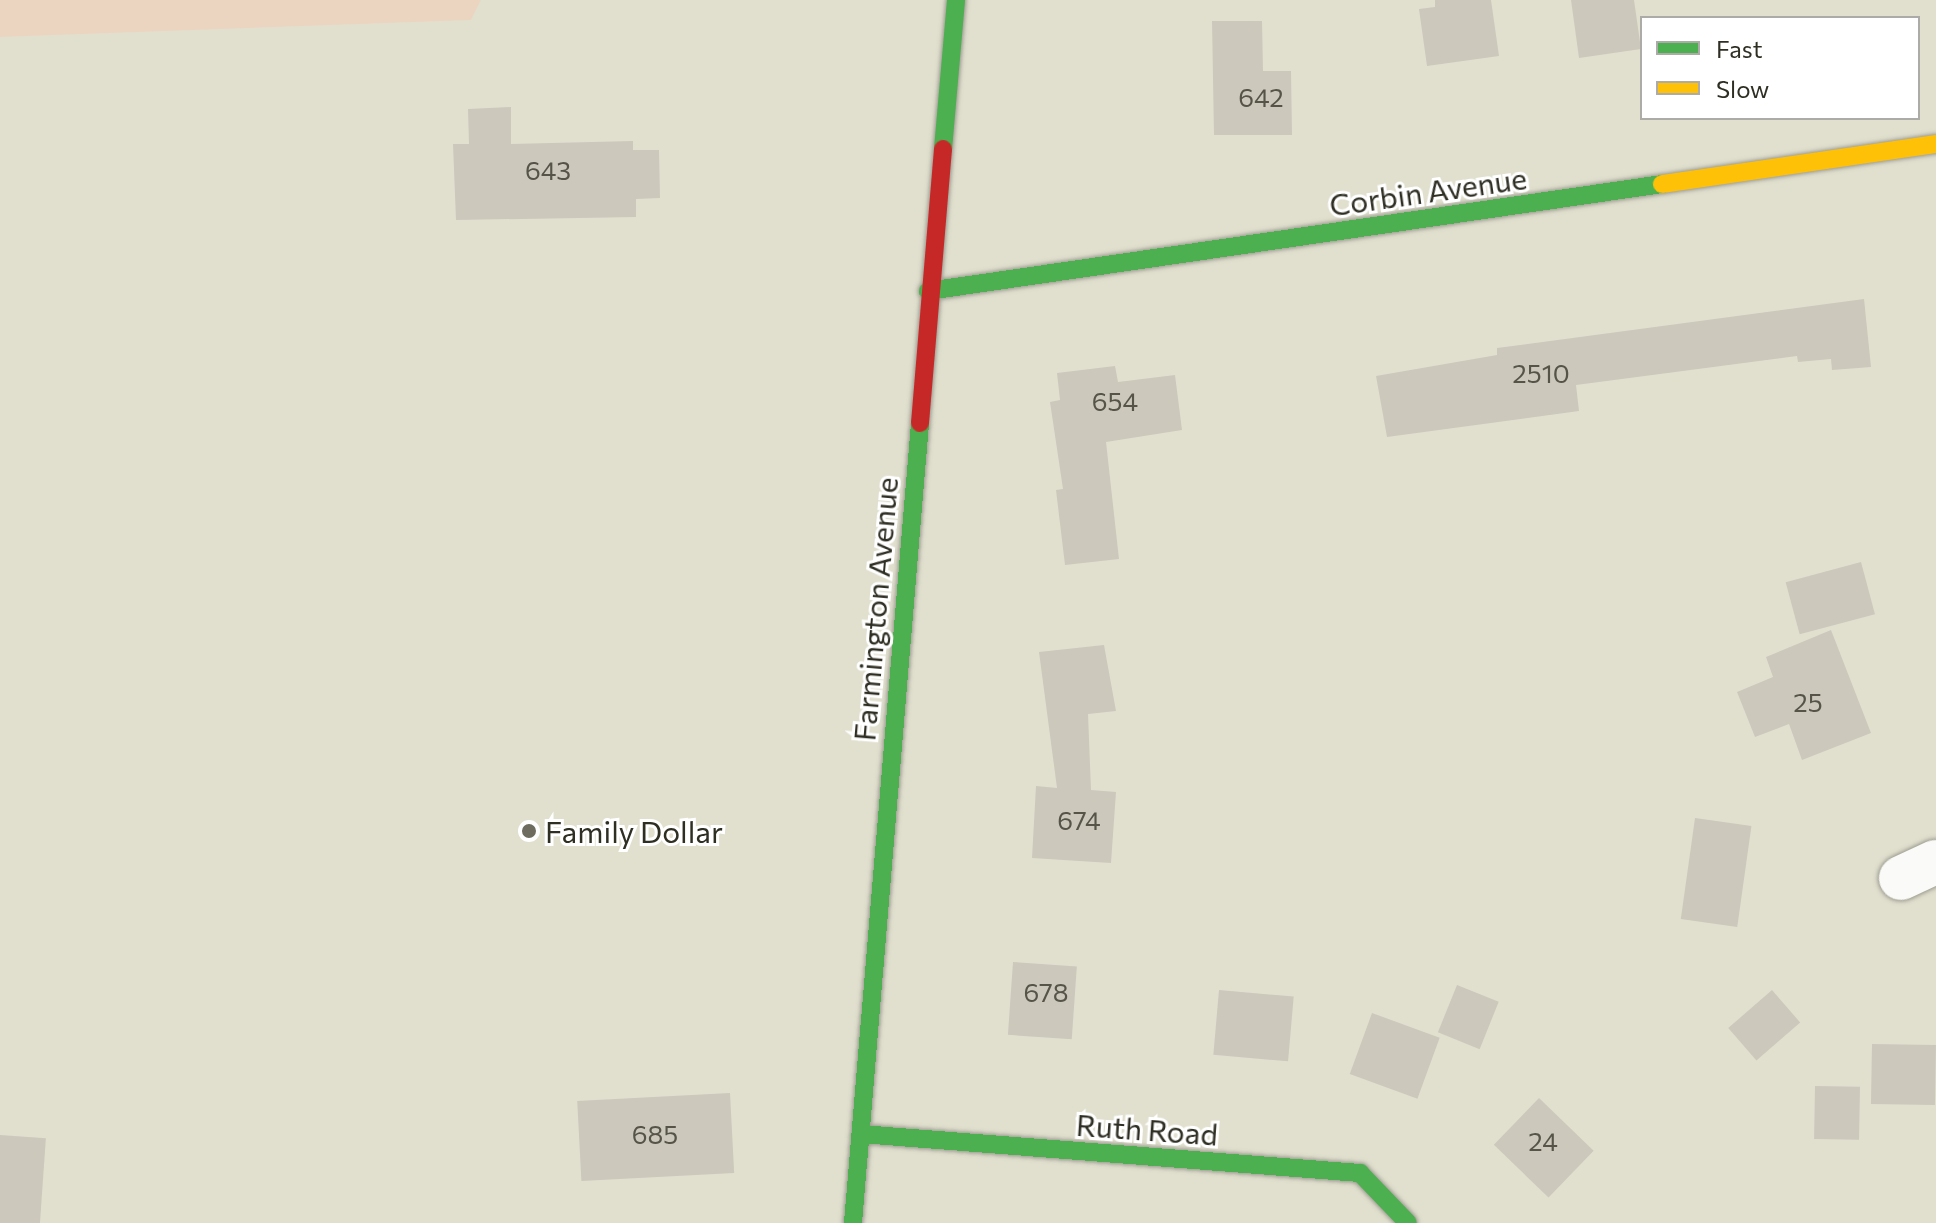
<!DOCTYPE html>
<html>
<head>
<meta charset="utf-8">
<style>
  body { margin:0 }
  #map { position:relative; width:1936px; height:1223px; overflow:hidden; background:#e1e0cf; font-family:Commissioner,sans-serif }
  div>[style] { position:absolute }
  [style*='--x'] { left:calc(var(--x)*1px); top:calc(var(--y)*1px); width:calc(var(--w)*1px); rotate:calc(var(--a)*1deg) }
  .green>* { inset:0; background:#ebd5c1 }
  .building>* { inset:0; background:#ccc8bc; transform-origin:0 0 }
  .roads { filter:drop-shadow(0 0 2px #9d9c90) drop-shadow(0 0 2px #9d9c90) }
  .street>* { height:44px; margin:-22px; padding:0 22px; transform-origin:22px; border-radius:22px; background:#fafaf8 }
  .fast>* { height:18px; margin:-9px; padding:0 9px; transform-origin:9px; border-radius:9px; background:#4caf50 }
  .slow>* { height:18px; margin:-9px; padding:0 9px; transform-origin:9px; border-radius:9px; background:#ffc107 }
  .jam>* { height:18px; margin:-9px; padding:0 9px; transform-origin:9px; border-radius:9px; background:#c62828 }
  .dots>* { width:22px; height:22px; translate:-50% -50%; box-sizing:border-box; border:4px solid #fff; border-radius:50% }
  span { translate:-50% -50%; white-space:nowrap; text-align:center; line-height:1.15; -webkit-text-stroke:6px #fff; paint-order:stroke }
  .number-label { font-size:26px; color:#565449 }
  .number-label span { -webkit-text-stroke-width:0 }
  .street-label { font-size:30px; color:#2f2e23 }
  .poi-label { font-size:30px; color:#2f2e23 }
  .left { translate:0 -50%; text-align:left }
  .legend { position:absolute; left:1640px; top:16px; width:280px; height:104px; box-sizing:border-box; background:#fff; border:2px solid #acaba7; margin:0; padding:10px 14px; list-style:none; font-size:24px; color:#2f2e23 }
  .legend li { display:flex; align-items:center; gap:16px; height:40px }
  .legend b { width:40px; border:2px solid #acaba7 }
</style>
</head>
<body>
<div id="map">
  <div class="green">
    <i style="clip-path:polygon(0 0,481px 0,471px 20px,0 37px)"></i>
  </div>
  <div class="building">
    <i style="clip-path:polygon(1435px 0,1491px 0,1499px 56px,1427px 66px,1419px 9px,1435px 7px)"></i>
    <i style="clip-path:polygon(1571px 0,1634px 0,1641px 49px,1579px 58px)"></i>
    <i style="clip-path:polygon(1212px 21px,1262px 21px,1263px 71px,1291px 71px,1292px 135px,1214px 135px)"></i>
    <i style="clip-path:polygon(511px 107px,511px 144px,633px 141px,633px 150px,659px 150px,660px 198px,636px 199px,636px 217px,456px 220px,453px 144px,469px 144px,468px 109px)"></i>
    <i style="clip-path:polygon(1864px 299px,1871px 367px,1832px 370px,1831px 359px,1798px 362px,1797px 356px,1576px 385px,1579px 411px,1387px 437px,1376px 376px,1497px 355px,1497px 348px)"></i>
    <i style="clip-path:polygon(1115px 366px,1118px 382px,1175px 375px,1182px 430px,1106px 442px,1119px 559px,1065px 565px,1056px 490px,1063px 489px,1050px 402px,1060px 400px,1057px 373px)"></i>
    <i style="left:1861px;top:562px;width:54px;height:78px;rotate:75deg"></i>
    <i style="clip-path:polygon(1831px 630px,1871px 733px,1802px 760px,1789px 724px,1755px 737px,1737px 692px,1773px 677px,1766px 657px)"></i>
    <i style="clip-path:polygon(1104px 645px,1116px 711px,1088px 714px,1091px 790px,1116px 792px,1111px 863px,1032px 858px,1036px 786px,1057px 788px,1039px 652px)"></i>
    <i style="left:1695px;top:818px;width:57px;height:102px;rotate:8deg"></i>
    <i style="left:1013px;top:962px;width:64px;height:73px;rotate:4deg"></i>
    <i style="left:1457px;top:985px;width:45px;height:51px;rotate:22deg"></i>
    <i style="left:1219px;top:990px;width:75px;height:65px;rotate:5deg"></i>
    <i style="left:1772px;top:990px;width:43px;height:58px;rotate:49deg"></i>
    <i style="left:1372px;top:1013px;width:72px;height:65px;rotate:20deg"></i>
    <i style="left:1872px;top:1044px;width:64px;height:60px;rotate:1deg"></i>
    <i style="left:1815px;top:1086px;width:45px;height:53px;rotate:1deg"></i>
    <i style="left:730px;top:1093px;width:80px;height:153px;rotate:87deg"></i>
    <i style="left:1539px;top:1098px;width:76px;height:65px;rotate:44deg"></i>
    <i style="left:0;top:1135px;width:46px;height:88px;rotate:4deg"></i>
  </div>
  <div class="roads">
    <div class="street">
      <i style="--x:1901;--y:878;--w:38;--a:-25"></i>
    </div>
    <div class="fast">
      <i style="--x:943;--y:149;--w:150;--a:-85"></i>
      <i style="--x:928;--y:291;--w:742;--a:-8.29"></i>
      <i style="--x:861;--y:1134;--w:501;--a:4.47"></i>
      <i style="--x:1360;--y:1173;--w:69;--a:46.2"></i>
      <i style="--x:853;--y:1223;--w:803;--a:-85.21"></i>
    </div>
    <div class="slow">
      <i style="--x:1662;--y:184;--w:277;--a:-8.3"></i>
    </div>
    <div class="jam">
      <i style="--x:920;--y:423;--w:275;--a:-85.2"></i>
    </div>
  </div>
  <div class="dots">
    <i style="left:529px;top:831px;background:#6d6c5f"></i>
  </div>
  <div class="number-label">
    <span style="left:1261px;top:97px">642</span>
    <span style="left:548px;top:170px">643</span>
    <span style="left:1541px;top:373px">2510</span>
    <span style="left:1115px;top:401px">654</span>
    <span style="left:1808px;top:702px">25</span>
    <span style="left:1079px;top:820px">674</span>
    <span style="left:1046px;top:992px">678</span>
    <span style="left:655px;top:1134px">685</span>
    <span style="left:1543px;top:1141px">24</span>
  </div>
  <div class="street-label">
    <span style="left:1428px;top:191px;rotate:-8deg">Corbin Avenue</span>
    <span style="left:875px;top:609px;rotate:-85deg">Farmington Avenue</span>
    <span style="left:1147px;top:1129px;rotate:4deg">Ruth Road</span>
  </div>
  <div class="poi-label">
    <span class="left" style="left:545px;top:831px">Family Dollar</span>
  </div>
  <ul class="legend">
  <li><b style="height:10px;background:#4caf50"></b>Fast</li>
  <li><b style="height:10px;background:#ffc107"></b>Slow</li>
  </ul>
</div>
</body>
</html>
